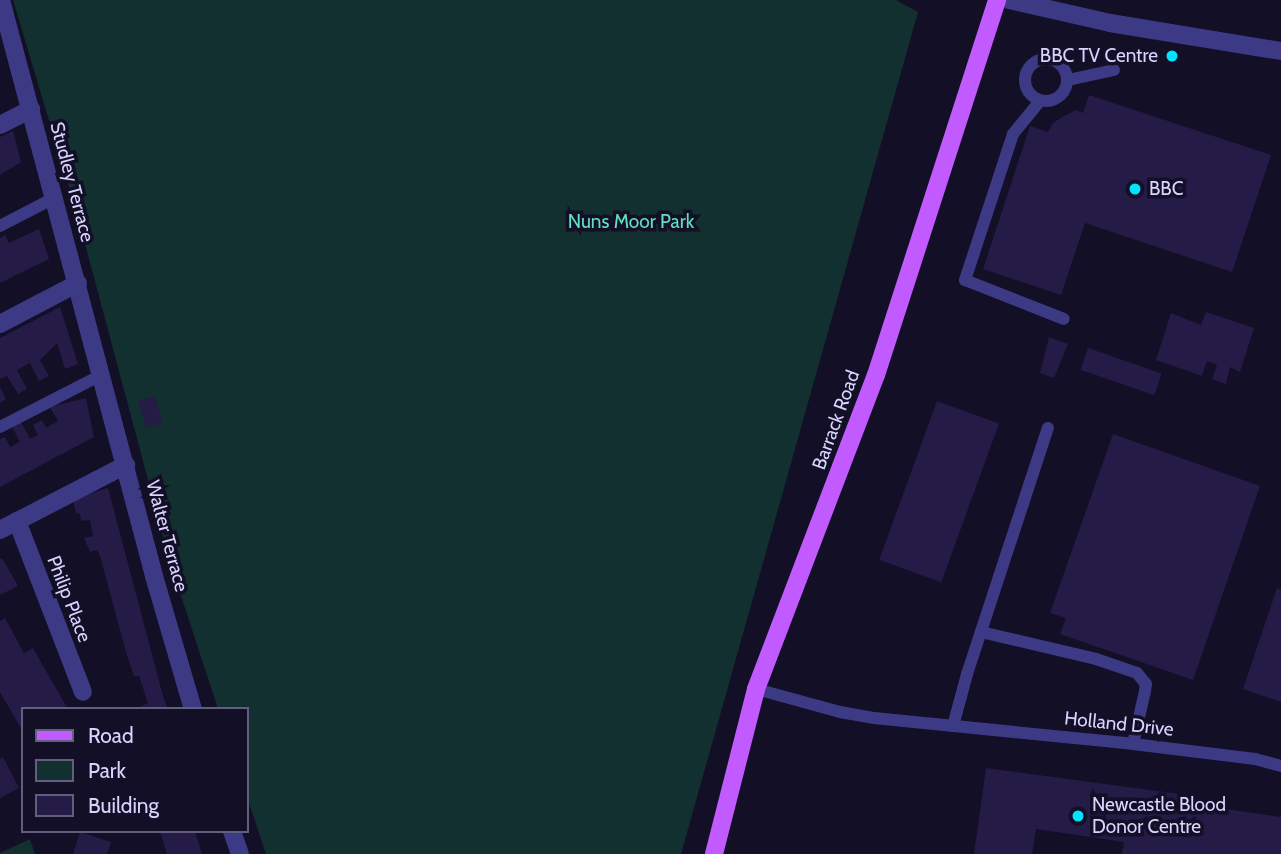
<!DOCTYPE html>
<html>
<head>
<meta charset="utf-8">
<style>
  body { margin:0 }
  #map { position:relative; width:1281px; height:854px; overflow:hidden; background:#130f26; font-family:Cabin,sans-serif }
  div>[style] { position:absolute }
  [style*='--x'] { left:calc(var(--x)*1px); top:calc(var(--y)*1px); width:calc(var(--w)*1px); rotate:calc(var(--a)*1deg) }
  .green>* { inset:0; background:#12302f }
  .building>* { inset:0; background:#241b47; transform-origin:0 0 }
  .service>* { height:12px; margin:-6px; padding:0 6px; transform-origin:6px; border-radius:6px; background:#3d3a85 }
  .service>.ring { margin:-6px; padding:0; box-sizing:content-box; background:none; border:12px solid #3d3a85; border-radius:50% }
  .minor>* { height:18px; margin:-9px; padding:0 9px; transform-origin:9px; border-radius:9px; background:#3d3a85 }
  .tertiary>* { height:18px; margin:-9px; padding:0 9px; transform-origin:9px; border-radius:9px; background:#3d3a85 }
  .primary>* { height:18px; margin:-9px; padding:0 9px; transform-origin:9px; border-radius:9px; background:#c25bff }
  .dots>* { width:19px; height:19px; translate:-50% -50%; box-sizing:border-box; border:4px solid #130f26; border-radius:50% }
  span { translate:-50% -50%; white-space:nowrap; text-align:center; line-height:1.15; -webkit-text-stroke:7px #130f26; paint-order:stroke }
  .poi-label { font-size:19px; color:#d9d4ff }
  .right { translate:-100% -50%; text-align:right }
  .left { translate:0 -50%; text-align:left }
  .street-label { font-size:19px; color:#d9d4ff }
  .park-label { font-size:19px; color:#5fe0c0 }
  .legend { position:absolute; left:21px; top:707px; width:228px; height:126px; box-sizing:border-box; background:#130f26; border:2px solid #625e7d; margin:0; padding:9px 12px; list-style:none; font-size:21px; color:#d9d4ff }
  .legend li { display:flex; align-items:center; gap:14px; height:35px }
  .legend b { width:35px; border:2px solid #625e7d }
</style>
</head>
<body>
<div id="map">
  <div class="green">
    <i style="clip-path:polygon(13px 0,896px 0,918px 12px,681px 854px,266px 854px,247px 797px,247px 709px,218px 709px,170px 562px,77px 214px)"></i>
    <i style="clip-path:polygon(30px 839px,35px 854px,0 854px,0 853px)"></i>
  </div>
  <div class="building">
    <i style="clip-path:polygon(1089px 95px,1271px 155px,1232px 272px,1085px 223px,1061px 295px,983px 269px,1030px 126px,1048px 132px,1053px 123px,1064px 116px,1076px 110px,1083px 113px)"></i>
    <i style="clip-path:polygon(13px 131px,21px 162px,0 175px,0 137px)"></i>
    <i style="clip-path:polygon(39px 229px,49px 259px,0 283px,0 238px,5px 235px,9px 243px)"></i>
    <i style="clip-path:polygon(60px 307px,78px 364px,65px 369px,57px 343px,40px 360px,49px 376px,39px 381px,30px 363px,17px 370px,27px 389px,18px 394px,7px 376px,0 379px,0 338px)"></i>
    <i style="clip-path:polygon(1206px 312px,1254px 328px,1240px 372px,1230px 367px,1226px 384px,1212px 379px,1217px 365px,1207px 361px,1202px 376px,1156px 360px,1171px 313px,1201px 325px)"></i>
    <i style="clip-path:polygon(1049px 337px,1068px 344px,1054px 378px,1040px 373px)"></i>
    <i style="left:1088px;top:348px;width:78px;height:23px;rotate:19deg"></i>
    <i style="clip-path:polygon(0 387px,6px 399px,0 403px)"></i>
    <i style="left:155px;top:396px;width:28px;height:17px;rotate:75deg"></i>
    <i style="clip-path:polygon(86px 398px,94px 437px,0 487px,0 439px,5px 437px,10px 447px,20px 442px,12px 427px,21px 422px,30px 439px,38px 435px,33px 425px,42px 420px,46px 428px,58px 421px,50px 407px)"></i>
    <i style="left:937px;top:401px;width:66px;height:169px;rotate:20deg"></i>
    <i style="clip-path:polygon(1113px 434px,1260px 486px,1193px 680px,1060px 634px,1066px 618px,1050px 613px)"></i>
    <i style="clip-path:polygon(108px 488px,163px 696px,168px 709px,136px 709px,148px 703px,139px 676px,134px 676px,126px 652px,100px 556px,97px 550px,90px 552px,84px 538px,93px 536px,90px 520px,81px 521px,80px 513px,76px 514px,73px 499px)"></i>
    <i style="clip-path:polygon(2px 558px,18px 586px,0 595px,0 559px)"></i>
    <i style="clip-path:polygon(1277px 588px,1281px 589px,1281px 702px,1243px 689px)"></i>
    <i style="clip-path:polygon(5px 618px,24px 653px,33px 648px,68px 709px,23px 709px,23px 732px,0 692px,0 621px)"></i>
    <i style="clip-path:polygon(3px 757px,19px 788px,0 798px,0 759px)"></i>
    <i style="clip-path:polygon(986px 768px,1180px 794px,1179px 802px,1281px 817px,1281px 854px,1122px 854px,1124px 842px,1036px 829px,1032px 854px,974px 854px)"></i>
    <i style="clip-path:polygon(160px 831px,195px 831px,202px 854px,167px 854px)"></i>
    <i style="clip-path:polygon(80px 832px,111px 842px,107px 854px,73px 854px)"></i>
  </div>
  <div class="service">
    <i class="ring" style="left:1025px;top:59px;width:30px;height:30px"></i>
    <i style="--x:1068;--y:80;--w:47;--a:-12.3"></i>
    <i style="--x:1040;--y:101;--w:43;--a:129.3"></i>
    <i style="--x:1013;--y:134;--w:154;--a:108.2"></i>
    <i style="--x:965;--y:280;--w:106;--a:21.5"></i>
    <i style="--x:0;--y:226;--w:61;--a:-27.4"></i>
    <i style="--x:0;--y:427;--w:116;--a:-27.2"></i>
    <i style="--x:981;--y:632;--w:118;--a:13.2"></i>
    <i style="--x:1096;--y:659;--w:43;--a:18.9"></i>
    <i style="--x:1137;--y:673;--w:14;--a:51"></i>
    <i style="--x:1146;--y:684;--w:7;--a:98"></i>
    <i style="--x:1145;--y:691;--w:54;--a:102.8"></i>
    <i style="--x:756;--y:689;--w:87;--a:15.3"></i>
    <i style="--x:840;--y:712;--w:35;--a:10"></i>
    <i style="--x:874;--y:718;--w:260;--a:5.7"></i>
    <i style="--x:1133;--y:744;--w:123;--a:7"></i>
    <i style="--x:1255;--y:759;--w:27;--a:15"></i>
    <i style="--x:953;--y:726;--w:54;--a:-74.9"></i>
    <i style="--x:967;--y:674;--w:259;--a:-71.8"></i>
  </div>
  <div class="minor">
    <i style="--x:0;--y:125;--w:35;--a:-27"></i>
    <i style="--x:0;--y:324;--w:88;--a:-27.7"></i>
    <i style="--x:17;--y:521;--w:183;--a:68.9"></i>
    <i style="--x:0;--y:530;--w:142;--a:-27.3"></i>
  </div>
  <div class="tertiary">
    <i style="--x:1;--y:0;--w:596;--a:75.12"></i>
    <i style="--x:154;--y:576;--w:139;--a:73.7"></i>
    <i style="--x:1009;--y:0;--w:104;--a:12.8"></i>
    <i style="--x:1110;--y:23;--w:173;--a:9.3"></i>
    <i style="--x:232;--y:831;--w:24;--a:71"></i>
  </div>
  <div class="primary">
    <i style="--x:714;--y:854;--w:170;--a:-75.7"></i>
    <i style="--x:756;--y:689;--w:336;--a:-69.1"></i>
    <i style="--x:876;--y:375;--w:394;--a:-72.1"></i>
  </div>
  <div class="dots">
    <i style="left:1172px;top:56px;background:#00e5ff"></i>
    <i style="left:1135px;top:189px;background:#00e5ff"></i>
    <i style="left:1078px;top:816px;background:#00e5ff"></i>
  </div>
  <div class="poi-label">
    <span class="right" style="left:1158px;top:56px">BBC TV Centre</span>
    <span class="left" style="left:1149px;top:189px">BBC</span>
    <span class="left" style="left:1092px;top:816px">Newcastle Blood<br>Donor Centre</span>
  </div>
  <div class="street-label">
    <span style="left:72px;top:182px;rotate:75deg">Studley Terrace</span>
    <span style="left:836px;top:420px;rotate:-70deg">Barrack Road</span>
    <span style="left:167px;top:536px;rotate:75deg">Walter Terrace</span>
    <span style="left:69px;top:599px;rotate:69deg">Philip Place</span>
    <span style="left:1119px;top:724px;rotate:6deg">Holland Drive</span>
  </div>
  <div class="park-label">
    <span style="left:631px;top:222px">Nuns Moor Park</span>
  </div>
  <ul class="legend">
  <li><b style="height:9px;background:#c25bff"></b>Road</li>
  <li><b style="height:19px;background:#12302f"></b>Park</li>
  <li><b style="height:19px;background:#241b47"></b>Building</li>
  </ul>
</div>
</body>
</html>
